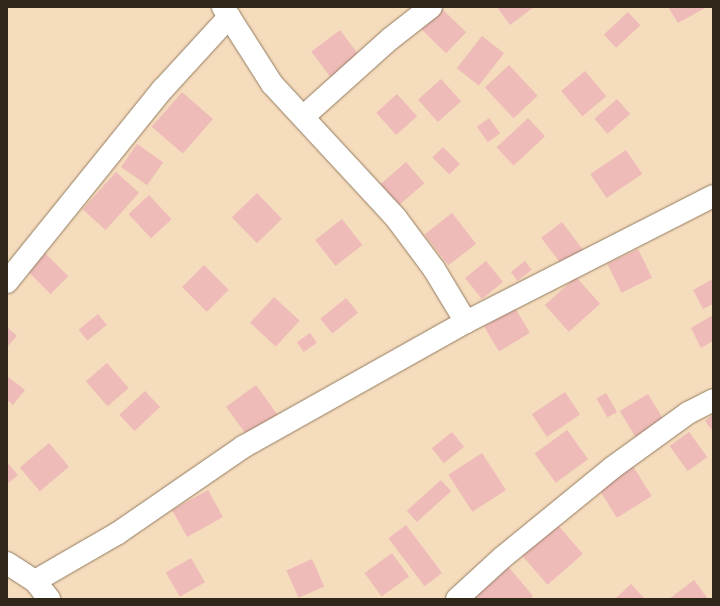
<!DOCTYPE html>
<html>
<head>
<meta charset="utf-8">
<style>
  body { margin:0 }
  #map { position:relative; width:720px; height:606px; overflow:hidden; background:#f5dcbd; font-family:"Source Sans 3",sans-serif }
  div>[style] { position:absolute }
  [style*='--x'] { left:calc(var(--x)*1px); top:calc(var(--y)*1px); width:calc(var(--w)*1px); rotate:calc(var(--a)*1deg) }
  .building>* { inset:0; background:#eebbb8; transform-origin:0 0 }
  .roads { filter:drop-shadow(0 0 1px #927b5f) drop-shadow(0 0 1px #927b5f) }
  .street>* { height:22px; margin:-11px; padding:0 11px; transform-origin:11px; border-radius:11px; background:#fff }
  span { translate:-50% -50%; white-space:nowrap; text-align:center; line-height:1.15; -webkit-text-stroke:3px #f5dcbd; paint-order:stroke }
  .frame { position:absolute; inset:0; border:8px solid #30271b; pointer-events:none }
</style>
</head>
<body>
<div id="map">
  <div class="building">
    <i style="clip-path:polygon(497px 7px,534px 7px,510px 25px)"></i>
    <i style="clip-path:polygon(668px 7px,707px 7px,678px 23px)"></i>
    <i style="left:441px;top:8px;width:35px;height:29px;rotate:44deg"></i>
    <i style="left:628px;top:12px;width:18px;height:33px;rotate:47deg"></i>
    <i style="left:340px;top:30px;width:35px;height:36px;rotate:53deg"></i>
    <i style="left:482px;top:36px;width:28px;height:41px;rotate:38deg"></i>
    <i style="left:509px;top:65px;width:42px;height:33px;rotate:47deg"></i>
    <i style="left:585px;top:71px;width:33px;height:31px;rotate:50deg"></i>
    <i style="left:441px;top:79px;width:30px;height:31px;rotate:48deg"></i>
    <i style="left:182px;top:92px;width:41px;height:46px;rotate:41deg"></i>
    <i style="left:397px;top:94px;width:30px;height:28px;rotate:48deg"></i>
    <i style="left:617px;top:99px;width:20px;height:30px;rotate:49deg"></i>
    <i style="left:489px;top:118px;width:19px;height:15px;rotate:54deg"></i>
    <i style="left:528px;top:118px;width:25px;height:43px;rotate:47deg"></i>
    <i style="left:137px;top:144px;width:32px;height:28px;rotate:35deg"></i>
    <i style="left:443px;top:147px;width:24px;height:15px;rotate:45deg"></i>
    <i style="left:626px;top:150px;width:29px;height:43px;rotate:56deg"></i>
    <i style="left:406px;top:162px;width:28px;height:35px;rotate:49deg"></i>
    <i style="left:116px;top:172px;width:31px;height:50px;rotate:42deg"></i>
    <i style="left:257px;top:193px;width:36px;height:35px;rotate:46deg"></i>
    <i style="left:149px;top:195px;width:33px;height:28px;rotate:47deg"></i>
    <i style="left:452px;top:213px;width:39px;height:35px;rotate:52deg"></i>
    <i style="left:342px;top:219px;width:33px;height:34px;rotate:52deg"></i>
    <i style="left:562px;top:222px;width:38px;height:26px;rotate:53deg"></i>
    <i style="left:638px;top:249px;width:32px;height:34px;rotate:64deg"></i>
    <i style="left:45px;top:253px;width:33px;height:25px;rotate:45deg"></i>
    <i style="left:486px;top:261px;width:27px;height:27px;rotate:51deg"></i>
    <i style="left:525px;top:261px;width:11px;height:18px;rotate:52deg"></i>
    <i style="left:204px;top:265px;width:35px;height:31px;rotate:45deg"></i>
    <i style="left:576px;top:277px;width:36px;height:42px;rotate:48deg"></i>
    <i style="clip-path:polygon(713px 279px,713px 304px,703px 309px,693px 290px)"></i>
    <i style="left:274px;top:297px;width:35px;height:35px;rotate:43deg"></i>
    <i style="left:346px;top:298px;width:19px;height:33px;rotate:51deg"></i>
    <i style="left:515px;top:308px;width:29px;height:36px;rotate:59deg"></i>
    <i style="left:98px;top:314px;width:14px;height:25px;rotate:51deg"></i>
    <i style="clip-path:polygon(713px 315px,713px 341px,701px 348px,691px 328px)"></i>
    <i style="clip-path:polygon(7px 327px,17px 336px,7px 347px)"></i>
    <i style="left:310px;top:333px;width:12px;height:16px;rotate:55deg"></i>
    <i style="left:107px;top:363px;width:33px;height:28px;rotate:49deg"></i>
    <i style="clip-path:polygon(7px 376px,25px 390px,13px 405px,7px 400px)"></i>
    <i style="left:256px;top:385px;width:37px;height:37px;rotate:54deg"></i>
    <i style="left:145px;top:391px;width:22px;height:35px;rotate:47deg"></i>
    <i style="left:565px;top:392px;width:27px;height:40px;rotate:56deg"></i>
    <i style="left:606px;top:393px;width:22px;height:11px;rotate:60deg"></i>
    <i style="left:648px;top:394px;width:31px;height:33px;rotate:59deg"></i>
    <i style="clip-path:polygon(713px 414px,713px 431px,705px 421px)"></i>
    <i style="left:567px;top:430px;width:36px;height:40px;rotate:54deg"></i>
    <i style="left:452px;top:432px;width:19px;height:26px;rotate:51deg"></i>
    <i style="left:689px;top:432px;width:31px;height:24px;rotate:54deg"></i>
    <i style="left:49px;top:443px;width:31px;height:38px;rotate:50deg"></i>
    <i style="left:482px;top:453px;width:44px;height:40px;rotate:57deg"></i>
    <i style="clip-path:polygon(7px 462px,18px 475px,7px 484px)"></i>
    <i style="left:631px;top:463px;width:39px;height:41px;rotate:58deg"></i>
    <i style="left:441px;top:480px;width:15px;height:46px;rotate:48deg"></i>
    <i style="left:208px;top:490px;width:31px;height:41px;rotate:61deg"></i>
    <i style="left:556px;top:523px;width:41px;height:47px;rotate:49deg"></i>
    <i style="left:406px;top:525px;width:60px;height:22px;rotate:53deg"></i>
    <i style="left:392px;top:553px;width:29px;height:34px;rotate:54deg"></i>
    <i style="left:191px;top:558px;width:28px;height:29px;rotate:60deg"></i>
    <i style="left:312px;top:559px;width:30px;height:28px;rotate:66deg"></i>
    <i style="clip-path:polygon(506px 564px,533px 596px,530px 599px,469px 599px)"></i>
    <i style="clip-path:polygon(694px 580px,708px 599px,669px 599px)"></i>
    <i style="clip-path:polygon(631px 584px,645px 599px,615px 599px)"></i>
  </div>
  <div class="roads">
    <div class="street">
      <i style="--x:223;--y:7;--w:91;--a:57.5"></i>
      <i style="--x:272;--y:84;--w:183;--a:47.2"></i>
      <i style="--x:396;--y:218;--w:64;--a:53.3"></i>
      <i style="--x:434;--y:269;--w:62;--a:58.9"></i>
      <i style="--x:303;--y:117;--w:117;--a:-41.9"></i>
      <i style="--x:390;--y:39;--w:52;--a:-38"></i>
      <i style="--x:7;--y:282;--w:248;--a:-51.1"></i>
      <i style="--x:163;--y:89;--w:98;--a:-47.5"></i>
      <i style="--x:7;--y:563;--w:33;--a:33"></i>
      <i style="--x:35;--y:581;--w:23;--a:52"></i>
      <i style="--x:35;--y:581;--w:96;--a:-30"></i>
      <i style="--x:118;--y:533;--w:152;--a:-34.5"></i>
      <i style="--x:243;--y:447;--w:256;--a:-29.3"></i>
      <i style="--x:466;--y:322;--w:277;--a:-27"></i>
      <i style="--x:457;--y:599;--w:62;--a:-42.4"></i>
      <i style="--x:503;--y:557;--w:141;--a:-39.2"></i>
      <i style="--x:612;--y:468;--w:94;--a:-35.9"></i>
      <i style="--x:688;--y:413;--w:28;--a:-27"></i>
    </div>
  </div>
  <div class="frame"></div>
</div>
</body>
</html>
